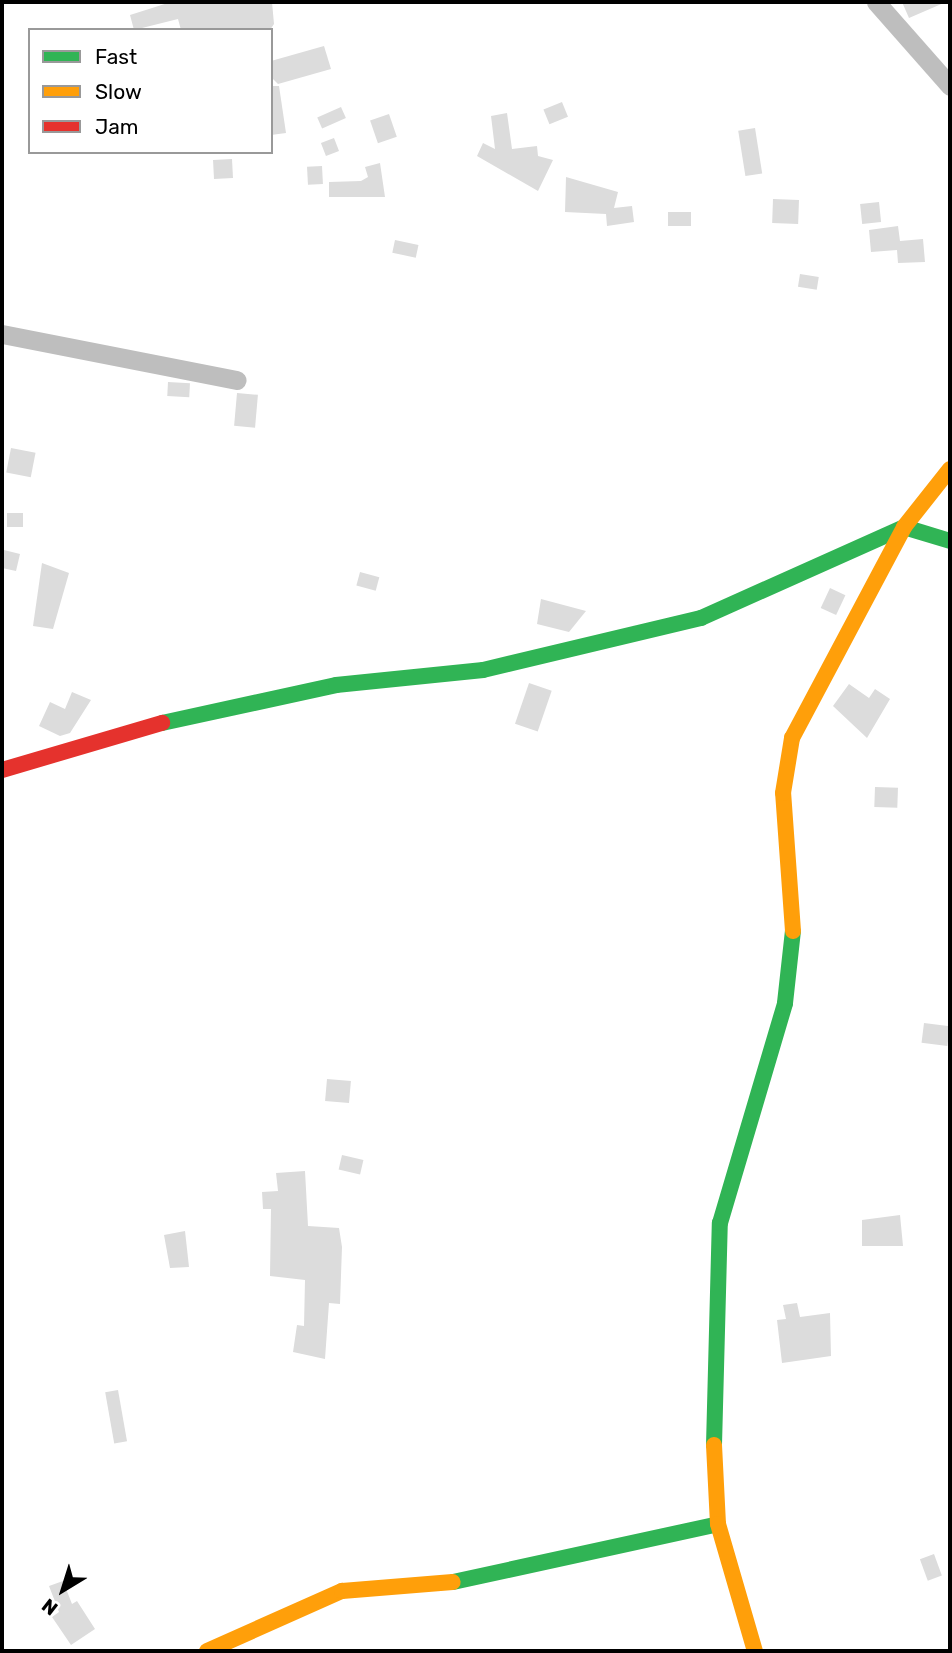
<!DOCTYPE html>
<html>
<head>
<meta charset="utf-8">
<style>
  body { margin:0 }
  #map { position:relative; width:952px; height:1653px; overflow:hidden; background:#fff; font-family:Rubik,sans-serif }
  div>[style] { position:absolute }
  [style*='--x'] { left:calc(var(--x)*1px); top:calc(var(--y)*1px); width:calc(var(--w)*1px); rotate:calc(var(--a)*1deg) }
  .building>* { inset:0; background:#dcdcdc; transform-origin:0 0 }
  .street>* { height:19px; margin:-9.5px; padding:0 9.5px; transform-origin:9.5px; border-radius:9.5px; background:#bebebe }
  .fast>* { height:16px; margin:-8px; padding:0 8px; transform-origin:8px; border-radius:8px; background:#30b455 }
  .slow>* { height:16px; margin:-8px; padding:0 8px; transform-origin:8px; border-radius:8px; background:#ff9f0a }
  .jam>* { height:16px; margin:-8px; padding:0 8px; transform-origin:8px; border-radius:8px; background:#e5322d }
  span { translate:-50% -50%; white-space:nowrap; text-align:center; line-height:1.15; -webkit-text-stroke:5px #fff; paint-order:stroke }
  .frame { position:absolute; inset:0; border:4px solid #000; pointer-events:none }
  .legend { position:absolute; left:28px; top:28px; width:245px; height:126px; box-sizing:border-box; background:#fff; border:2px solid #999; margin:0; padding:9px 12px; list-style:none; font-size:21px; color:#000 }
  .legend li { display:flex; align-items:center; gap:14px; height:35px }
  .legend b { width:35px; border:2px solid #999 }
  .north { position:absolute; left:28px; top:1555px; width:70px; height:70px; -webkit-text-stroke:5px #fff; paint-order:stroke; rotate:218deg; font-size:19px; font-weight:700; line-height:28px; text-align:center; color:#000 }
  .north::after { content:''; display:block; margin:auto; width:24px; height:32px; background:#000; clip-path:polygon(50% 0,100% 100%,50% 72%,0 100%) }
</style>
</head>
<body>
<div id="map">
  <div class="building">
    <i style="clip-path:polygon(171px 2px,272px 2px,274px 24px,270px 30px,181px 30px,178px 19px,134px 30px,130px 15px)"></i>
    <i style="clip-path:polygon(902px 2px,946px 2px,909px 18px)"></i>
    <i style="clip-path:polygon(324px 46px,331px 69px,278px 84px,271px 77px,271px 61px)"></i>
    <i style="clip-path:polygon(271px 86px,279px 86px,286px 133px,271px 135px)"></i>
    <i style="left:562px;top:102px;width:16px;height:20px;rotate:68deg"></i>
    <i style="left:341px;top:107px;width:12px;height:26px;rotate:66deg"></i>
    <i style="clip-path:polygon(507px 113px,512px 149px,537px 146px,538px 156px,553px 160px,538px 191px,477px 156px,483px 143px,495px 149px,491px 116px)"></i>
    <i style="left:389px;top:114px;width:24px;height:20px;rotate:71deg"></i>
    <i style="left:755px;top:128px;width:46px;height:17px;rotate:81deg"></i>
    <i style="left:334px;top:138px;width:14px;height:14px;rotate:69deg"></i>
    <i style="left:232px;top:159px;width:19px;height:19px;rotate:87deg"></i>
    <i style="clip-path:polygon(380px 163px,385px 197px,329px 197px,329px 182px,361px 181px,368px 177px,365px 167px)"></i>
    <i style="left:322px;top:166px;width:18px;height:15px;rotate:87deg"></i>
    <i style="clip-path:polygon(566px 177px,618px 192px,614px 208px,632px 206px,634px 222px,607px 226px,606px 214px,565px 212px)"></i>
    <i style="left:773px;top:199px;width:26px;height:24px;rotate:2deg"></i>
    <i style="left:879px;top:202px;width:20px;height:19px;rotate:84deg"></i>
    <i style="left:691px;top:212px;width:14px;height:23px;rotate:90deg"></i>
    <i style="clip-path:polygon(898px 226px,900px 241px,923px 239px,925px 262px,898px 263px,897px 250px,871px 252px,869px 230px)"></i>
    <i style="left:395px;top:240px;width:24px;height:13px;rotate:12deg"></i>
    <i style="left:800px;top:274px;width:19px;height:13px;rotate:9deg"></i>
    <i style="left:168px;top:382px;width:22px;height:14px;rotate:3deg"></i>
    <i style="left:237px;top:393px;width:21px;height:33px;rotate:5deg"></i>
    <i style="left:11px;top:448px;width:25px;height:25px;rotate:11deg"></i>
    <i style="left:7px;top:513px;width:16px;height:14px"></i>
    <i style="clip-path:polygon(4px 550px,20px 554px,16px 571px,2px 568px)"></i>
    <i style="clip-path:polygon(42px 563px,69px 573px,53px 629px,33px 626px)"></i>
    <i style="left:360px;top:572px;width:20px;height:14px;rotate:15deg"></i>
    <i style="left:830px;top:588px;width:17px;height:22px;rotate:25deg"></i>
    <i style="clip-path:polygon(541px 599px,586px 611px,569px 632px,537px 624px)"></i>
    <i style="left:529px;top:683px;width:24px;height:43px;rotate:19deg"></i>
    <i style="clip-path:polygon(849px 684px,869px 698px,875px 689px,890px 699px,867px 738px,833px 706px)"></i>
    <i style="clip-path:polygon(72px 692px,91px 700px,70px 733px,60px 736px,39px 726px,50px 702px,65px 709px)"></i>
    <i style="left:875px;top:787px;width:23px;height:20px;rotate:2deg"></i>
    <i style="left:924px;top:1023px;width:26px;height:20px;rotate:7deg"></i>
    <i style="left:327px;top:1079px;width:24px;height:22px;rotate:5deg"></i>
    <i style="left:342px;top:1155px;width:22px;height:15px;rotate:13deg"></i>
    <i style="clip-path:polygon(305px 1171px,308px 1226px,339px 1228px,342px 1247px,340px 1304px,329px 1303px,325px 1359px,293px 1352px,297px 1325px,304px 1326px,305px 1280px,270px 1276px,271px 1209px,263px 1209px,262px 1192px,278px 1191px,276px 1173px)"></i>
    <i style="clip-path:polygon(900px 1215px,903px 1246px,862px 1246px,862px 1220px)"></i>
    <i style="clip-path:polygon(185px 1231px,189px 1267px,170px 1268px,164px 1235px)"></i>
    <i style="clip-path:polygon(797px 1303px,800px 1317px,830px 1313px,831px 1356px,782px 1363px,777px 1320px,786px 1319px,783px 1305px)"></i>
    <i style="left:118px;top:1390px;width:52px;height:13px;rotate:80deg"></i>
    <i style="left:934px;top:1554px;width:23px;height:15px;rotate:70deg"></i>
    <i style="clip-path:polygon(63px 1581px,72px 1604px,77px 1601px,95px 1629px,71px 1645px,52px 1617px,59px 1612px,49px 1586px)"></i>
  </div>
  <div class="street">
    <i style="--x:876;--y:2;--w:112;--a:48.6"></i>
    <i style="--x:2;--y:334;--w:239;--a:11.1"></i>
  </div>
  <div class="fast">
    <i style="--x:162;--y:723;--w:178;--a:-12.3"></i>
    <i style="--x:336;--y:685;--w:148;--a:-5.8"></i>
    <i style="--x:483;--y:670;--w:224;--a:-13.4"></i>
    <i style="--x:701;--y:618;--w:222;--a:-24.1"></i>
    <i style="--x:904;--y:527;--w:48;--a:16.9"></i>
    <i style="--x:714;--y:1445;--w:222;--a:-88.5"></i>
    <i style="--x:720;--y:1223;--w:229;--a:-73.5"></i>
    <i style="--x:785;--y:1003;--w:72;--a:-83.7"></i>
    <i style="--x:453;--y:1582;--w:271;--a:-12.3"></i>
  </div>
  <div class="slow">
    <i style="--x:793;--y:931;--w:138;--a:-94.1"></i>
    <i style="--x:783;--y:793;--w:56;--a:-80.7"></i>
    <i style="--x:792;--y:738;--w:239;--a:-62"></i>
    <i style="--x:904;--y:527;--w:74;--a:-51.6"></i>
    <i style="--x:714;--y:1445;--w:79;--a:87.1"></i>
    <i style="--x:718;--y:1524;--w:132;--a:73.8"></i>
    <i style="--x:207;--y:1651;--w:148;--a:-24"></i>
    <i style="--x:342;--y:1591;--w:111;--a:-4.6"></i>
  </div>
  <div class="jam">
    <i style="--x:2;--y:770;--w:167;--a:-16.4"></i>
  </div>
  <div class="frame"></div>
  <ul class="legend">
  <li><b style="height:9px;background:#30b455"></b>Fast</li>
  <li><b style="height:9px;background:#ff9f0a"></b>Slow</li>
  <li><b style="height:9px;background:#e5322d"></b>Jam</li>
  </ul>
  <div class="north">N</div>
</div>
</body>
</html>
